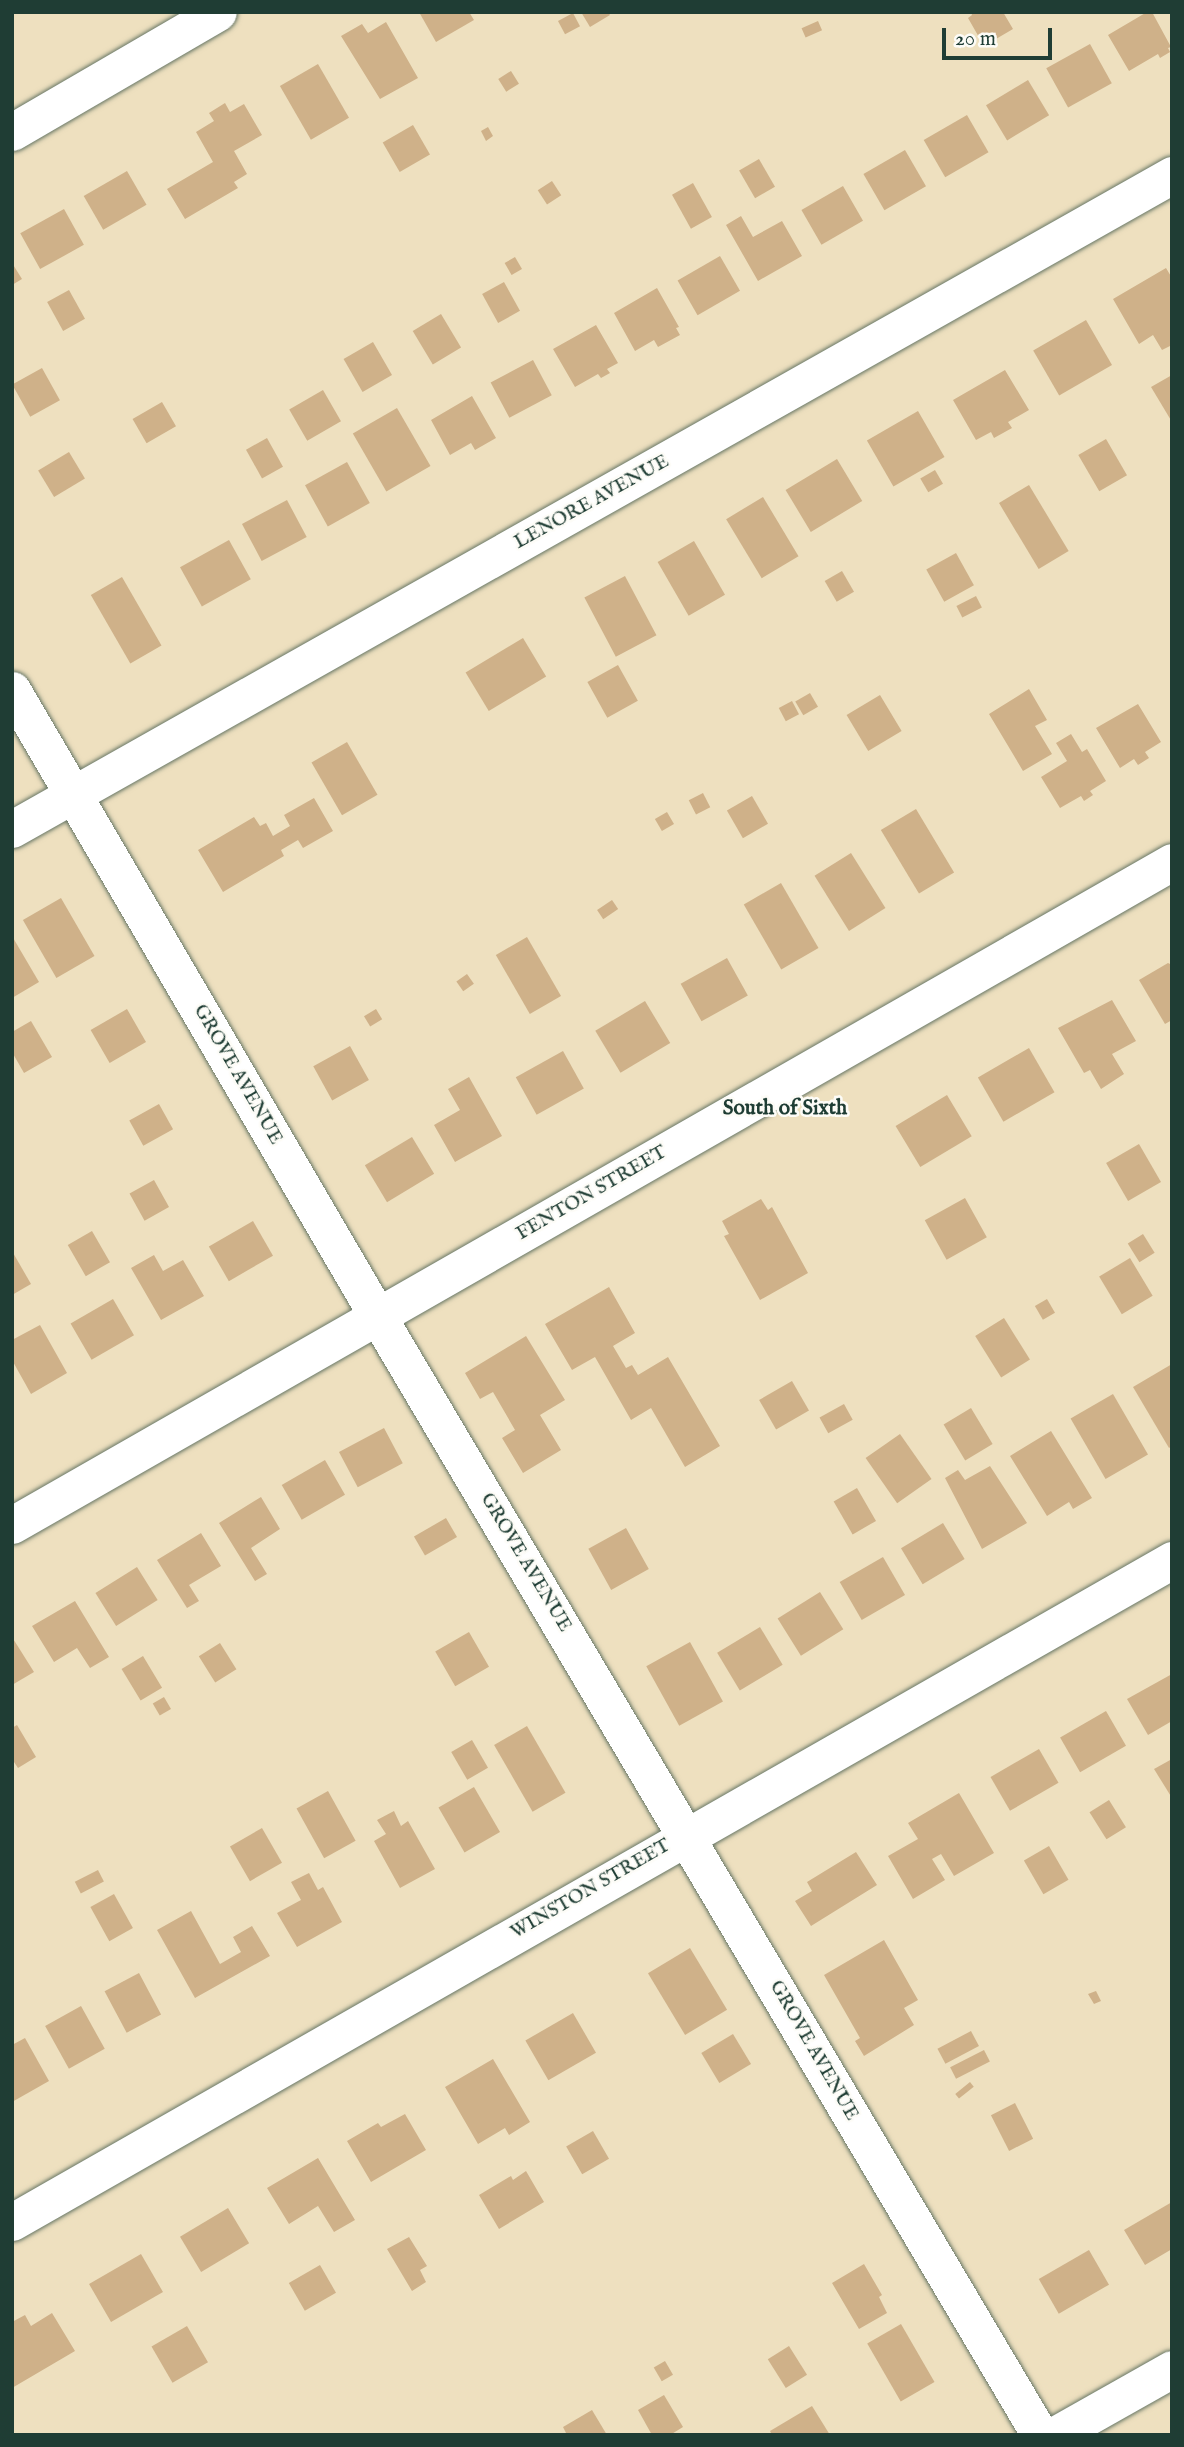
<!DOCTYPE html>
<html>
<head>
<meta charset="utf-8">
<style>
  body { margin:0 }
  #map { position:relative; width:1184px; height:2447px; overflow:hidden; background:#eee0bf; font-family:"IM FELL English",serif }
  div>[style] { position:absolute }
  [style*='--x'] { left:calc(var(--x)*1px); top:calc(var(--y)*1px); width:calc(var(--w)*1px); rotate:calc(var(--a)*1deg) }
  .building>* { inset:0; background:#cfb189; transform-origin:0 0 }
  .roads { filter:drop-shadow(0 0 2px #677665) drop-shadow(0 0 2px #677665) }
  .minor>* { height:37px; margin:-18.5px; padding:0 18.5px; transform-origin:18.5px; border-radius:18.5px; background:#fff }
  span { translate:-50% -50%; white-space:nowrap; text-align:center; line-height:1.15; -webkit-text-stroke:5px #fdfcf7; paint-order:stroke }
  .street-label { font-size:19px; color:#1f3d34 }
  .neighbourhood-label { font-size:21px; color:#1f3d34; font-weight:700 }
  .frame { position:absolute; inset:0; border:14px solid #1f3d34; pointer-events:none }
  .scale { position:absolute; left:942px; top:28px; width:110px; height:32px; box-sizing:border-box; border:4px solid #1f3d34; border-top:0; padding-left:9px; font-size:21px; line-height:24px; white-space:nowrap; color:#1f3d34; -webkit-text-stroke:5px #fdfcf7; paint-order:stroke }
</style>
</head>
<body>
<div id="map">
  <div class="building">
    <i style="clip-path:polygon(419px 12px,469px 12px,474px 20px,436px 42px)"></i>
    <i style="clip-path:polygon(581px 12px,608px 12px,610px 15px,590px 27px)"></i>
    <i style="clip-path:polygon(971px 12px,1003px 12px,1013px 29px,984px 46px,968px 18px,972px 15px)"></i>
    <i style="clip-path:polygon(1147px 12px,1152px 12px,1171px 47px,1168px 48px,1170px 52px,1160px 58px,1158px 54px,1129px 71px,1108px 35px)"></i>
    <i style="left:573px;top:13px;width:15px;height:17px;rotate:62deg"></i>
    <i style="left:818px;top:21px;width:10px;height:18px;rotate:66deg"></i>
    <i style="clip-path:polygon(386px 22px,418px 78px,380px 99px,341px 36px,362px 24px,368px 33px)"></i>
    <i style="left:1090px;top:44px;width:45px;height:50px;rotate:61deg"></i>
    <i style="left:318px;top:64px;width:62px;height:44px;rotate:60deg"></i>
    <i style="left:511px;top:71px;width:15px;height:15px;rotate:58deg"></i>
    <i style="left:1028px;top:80px;width:41px;height:49px;rotate:59deg"></i>
    <i style="clip-path:polygon(225px 103px,230px 112px,244px 104px,262px 135px,234px 151px,247px 174px,234px 182px,238px 188px,185px 219px,167px 189px,213px 162px,196px 132px,214px 121px,209px 113px)"></i>
    <i style="left:967px;top:115px;width:43px;height:50px;rotate:60deg"></i>
    <i style="left:413px;top:125px;width:34px;height:35px;rotate:60deg"></i>
    <i style="clip-path:polygon(488px 127px,493px 136px,486px 141px,481px 131px)"></i>
    <i style="left:905px;top:150px;width:42px;height:48px;rotate:60deg"></i>
    <i style="left:759px;top:159px;width:32px;height:23px;rotate:60deg"></i>
    <i style="left:127px;top:171px;width:39px;height:50px;rotate:60deg"></i>
    <i style="left:552px;top:181px;width:17px;height:17px;rotate:57deg"></i>
    <i style="left:693px;top:183px;width:39px;height:24px;rotate:61deg"></i>
    <i style="left:843px;top:186px;width:40px;height:48px;rotate:60deg"></i>
    <i style="left:64px;top:209px;width:41px;height:50px;rotate:61deg"></i>
    <i style="clip-path:polygon(741px 216px,753px 237px,782px 221px,802px 256px,758px 281px,726px 225px)"></i>
    <i style="left:720px;top:256px;width:40px;height:49px;rotate:60deg"></i>
    <i style="left:515px;top:257px;width:14px;height:12px;rotate:60deg"></i>
    <i style="clip-path:polygon(12px 263px,22px 279px,12px 285px)"></i>
    <i style="clip-path:polygon(1166px 268px,1172px 278px,1172px 345px,1162px 350px,1153px 335px,1139px 344px,1113px 299px)"></i>
    <i style="left:504px;top:282px;width:33px;height:25px;rotate:61deg"></i>
    <i style="clip-path:polygon(657px 288px,679px 327px,676px 328px,680px 335px,658px 347px,654px 340px,635px 351px,614px 313px)"></i>
    <i style="left:69px;top:290px;width:33px;height:25px;rotate:61deg"></i>
    <i style="left:441px;top:314px;width:39px;height:33px;rotate:59deg"></i>
    <i style="left:1086px;top:320px;width:52px;height:61px;rotate:60deg"></i>
    <i style="clip-path:polygon(596px 325px,618px 363px,607px 369px,610px 373px,601px 378px,598px 374px,575px 387px,553px 349px)"></i>
    <i style="left:373px;top:342px;width:38px;height:34px;rotate:60deg"></i>
    <i style="left:533px;top:360px;width:40px;height:48px;rotate:62deg"></i>
    <i style="left:42px;top:368px;width:37px;height:34px;rotate:61deg"></i>
    <i style="clip-path:polygon(1005px 370px,1029px 410px,1008px 422px,1012px 428px,994px 438px,991px 432px,976px 440px,953px 400px)"></i>
    <i style="clip-path:polygon(1172px 375px,1172px 422px,1151px 387px)"></i>
    <i style="left:323px;top:390px;width:36px;height:39px;rotate:60deg"></i>
    <i style="clip-path:polygon(472px 396px,496px 438px,475px 450px,471px 443px,450px 455px,431px 420px)"></i>
    <i style="left:162px;top:402px;width:28px;height:34px;rotate:60deg"></i>
    <i style="left:397px;top:408px;width:67px;height:51px;rotate:60deg"></i>
    <i style="left:918px;top:411px;width:53px;height:59px;rotate:60deg"></i>
    <i style="left:267px;top:438px;width:33px;height:24px;rotate:61deg"></i>
    <i style="left:1106px;top:439px;width:42px;height:32px;rotate:60deg"></i>
    <i style="left:69px;top:452px;width:31px;height:36px;rotate:59deg"></i>
    <i style="left:837px;top:459px;width:49px;height:60px;rotate:59deg"></i>
    <i style="left:347px;top:462px;width:47px;height:48px;rotate:61deg"></i>
    <i style="left:935px;top:470px;width:16px;height:17px;rotate:60deg"></i>
    <i style="left:1029px;top:485px;width:77px;height:35px;rotate:59deg"></i>
    <i style="left:763px;top:497px;width:69px;height:43px;rotate:59deg"></i>
    <i style="left:287px;top:500px;width:42px;height:51px;rotate:62deg"></i>
    <i style="left:229px;top:540px;width:45px;height:56px;rotate:61deg"></i>
    <i style="left:694px;top:541px;width:62px;height:42px;rotate:60deg"></i>
    <i style="left:956px;top:553px;width:37px;height:34px;rotate:61deg"></i>
    <i style="left:842px;top:571px;width:24px;height:20px;rotate:60deg"></i>
    <i style="left:625px;top:576px;width:67px;height:46px;rotate:62deg"></i>
    <i style="left:122px;top:577px;width:79px;height:36px;rotate:60deg"></i>
    <i style="left:976px;top:596px;width:13px;height:22px;rotate:63deg"></i>
    <i style="left:523px;top:638px;width:45px;height:67px;rotate:59deg"></i>
    <i style="left:618px;top:665px;width:41px;height:35px;rotate:61deg"></i>
    <i style="clip-path:polygon(1029px 689px,1047px 720px,1035px 726px,1052px 754px,1023px 771px,989px 714px)"></i>
    <i style="left:810px;top:693px;width:16px;height:17px;rotate:60deg"></i>
    <i style="left:880px;top:695px;width:42px;height:39px;rotate:59deg"></i>
    <i style="left:792px;top:701px;width:15px;height:15px;rotate:62deg"></i>
    <i style="clip-path:polygon(1138px 704px,1161px 742px,1145px 752px,1149px 758px,1138px 765px,1134px 759px,1120px 768px,1096px 728px)"></i>
    <i style="clip-path:polygon(1071px 734px,1082px 752px,1087px 749px,1106px 781px,1090px 791px,1093px 795px,1084px 801px,1081px 796px,1060px 808px,1041px 777px,1067px 761px,1056px 743px)"></i>
    <i style="left:347px;top:742px;width:61px;height:41px;rotate:60deg"></i>
    <i style="left:703px;top:793px;width:16px;height:16px;rotate:63deg"></i>
    <i style="left:752px;top:796px;width:32px;height:29px;rotate:60deg"></i>
    <i style="clip-path:polygon(314px 798px,333px 831px,303px 848px,298px 840px,281px 850px,284px 856px,223px 892px,198px 850px,254px 817px,260px 826px,266px 823px,273px 836px,290px 826px,284px 815px)"></i>
    <i style="left:916px;top:809px;width:74px;height:41px;rotate:59deg"></i>
    <i style="left:667px;top:812px;width:14px;height:14px;rotate:60deg"></i>
    <i style="left:851px;top:853px;width:65px;height:43px;rotate:58deg"></i>
    <i style="left:781px;top:883px;width:75px;height:43px;rotate:60deg"></i>
    <i style="left:61px;top:898px;width:67px;height:44px;rotate:60deg"></i>
    <i style="left:612px;top:900px;width:11px;height:18px;rotate:56deg"></i>
    <i style="clip-path:polygon(12px 936px,39px 982px,12px 998px)"></i>
    <i style="left:527px;top:937px;width:68px;height:36px;rotate:60deg"></i>
    <i style="left:727px;top:958px;width:43px;height:53px;rotate:61deg"></i>
    <i style="clip-path:polygon(1168px 963px,1172px 965px,1172px 1020px,1165px 1024px,1139px 980px)"></i>
    <i style="left:467px;top:974px;width:12px;height:13px;rotate:55deg"></i>
    <i style="clip-path:polygon(1112px 1000px,1136px 1041px,1112px 1054px,1124px 1074px,1101px 1089px,1090px 1070px,1084px 1073px,1058px 1028px)"></i>
    <i style="left:645px;top:1001px;width:49px;height:58px;rotate:59deg"></i>
    <i style="left:127px;top:1009px;width:38px;height:42px;rotate:60deg"></i>
    <i style="left:376px;top:1009px;width:12px;height:14px;rotate:59deg"></i>
    <i style="clip-path:polygon(31px 1021px,52px 1057px,24px 1073px,12px 1052px,12px 1032px)"></i>
    <i style="left:350px;top:1046px;width:39px;height:42px;rotate:61deg"></i>
    <i style="left:1029px;top:1048px;width:51px;height:59px;rotate:60deg"></i>
    <i style="left:563px;top:1051px;width:43px;height:54px;rotate:61deg"></i>
    <i style="clip-path:polygon(469px 1077px,502px 1136px,455px 1162px,434px 1125px,460px 1110px,448px 1089px)"></i>
    <i style="left:947px;top:1095px;width:48px;height:60px;rotate:59deg"></i>
    <i style="left:159px;top:1104px;width:29px;height:34px;rotate:61deg"></i>
    <i style="left:412px;top:1137px;width:43px;height:55px;rotate:59deg"></i>
    <i style="left:1139px;top:1144px;width:44px;height:38px;rotate:60deg"></i>
    <i style="left:154px;top:1180px;width:31px;height:28px;rotate:61deg"></i>
    <i style="left:965px;top:1198px;width:45px;height:46px;rotate:61deg"></i>
    <i style="clip-path:polygon(761px 1199px,768px 1210px,772px 1207px,808px 1273px,760px 1300px,724px 1236px,729px 1234px,722px 1221px)"></i>
    <i style="left:253px;top:1221px;width:40px;height:51px;rotate:60deg"></i>
    <i style="left:92px;top:1231px;width:36px;height:28px;rotate:60deg"></i>
    <i style="left:1143px;top:1234px;width:22px;height:18px;rotate:58deg"></i>
    <i style="clip-path:polygon(12px 1251px,31px 1284px,12px 1295px)"></i>
    <i style="clip-path:polygon(154px 1255px,163px 1271px,183px 1260px,204px 1296px,161px 1320px,131px 1268px)"></i>
    <i style="left:1130px;top:1258px;width:44px;height:36px;rotate:59deg"></i>
    <i style="clip-path:polygon(609px 1287px,635px 1333px,613px 1346px,626px 1368px,632px 1365px,638px 1375px,668px 1357px,720px 1446px,685px 1467px,651px 1408px,631px 1420px,595px 1357px,572px 1370px,545px 1324px)"></i>
    <i style="left:113px;top:1299px;width:42px;height:49px;rotate:60deg"></i>
    <i style="left:1047px;top:1299px;width:16px;height:14px;rotate:60deg"></i>
    <i style="left:1004px;top:1318px;width:49px;height:34px;rotate:58deg"></i>
    <i style="clip-path:polygon(40px 1325px,67px 1373px,31px 1394px,12px 1360px,12px 1340px)"></i>
    <i style="clip-path:polygon(526px 1336px,565px 1400px,540px 1415px,561px 1450px,523px 1473px,502px 1438px,515px 1430px,493px 1392px,480px 1399px,465px 1373px)"></i>
    <i style="clip-path:polygon(1172px 1364px,1172px 1446px,1169px 1448px,1133px 1387px)"></i>
    <i style="left:792px;top:1381px;width:34px;height:38px;rotate:60deg"></i>
    <i style="left:1113px;top:1394px;width:70px;height:49px;rotate:60deg"></i>
    <i style="left:844px;top:1404px;width:18px;height:28px;rotate:61deg"></i>
    <i style="left:971px;top:1408px;width:42px;height:32px;rotate:59deg"></i>
    <i style="left:384px;top:1428px;width:40px;height:51px;rotate:62deg"></i>
    <i style="clip-path:polygon(1051px 1431px,1092px 1498px,1073px 1509px,1069px 1502px,1047px 1516px,1010px 1456px)"></i>
    <i style="left:900px;top:1434px;width:55px;height:42px;rotate:55deg"></i>
    <i style="left:325px;top:1460px;width:40px;height:50px;rotate:60deg"></i>
    <i style="clip-path:polygon(990px 1466px,1027px 1523px,982px 1549px,945px 1478px,958px 1470px,965px 1480px)"></i>
    <i style="left:857px;top:1488px;width:38px;height:27px;rotate:60deg"></i>
    <i style="clip-path:polygon(261px 1497px,280px 1529px,251px 1548px,267px 1574px,255px 1581px,219px 1523px)"></i>
    <i style="left:446px;top:1518px;width:22px;height:37px;rotate:60deg"></i>
    <i style="left:943px;top:1523px;width:42px;height:49px;rotate:59deg"></i>
    <i style="left:626px;top:1528px;width:47px;height:43px;rotate:61deg"></i>
    <i style="clip-path:polygon(201px 1533px,221px 1566px,189px 1585px,199px 1601px,187px 1608px,157px 1560px)"></i>
    <i style="left:883px;top:1557px;width:44px;height:50px;rotate:60deg"></i>
    <i style="left:137px;top:1567px;width:39px;height:49px;rotate:58deg"></i>
    <i style="left:820px;top:1592px;width:44px;height:50px;rotate:58deg"></i>
    <i style="clip-path:polygon(75px 1601px,109px 1657px,90px 1668px,77px 1648px,54px 1662px,32px 1626px)"></i>
    <i style="left:760px;top:1627px;width:44px;height:50px;rotate:59deg"></i>
    <i style="left:469px;top:1632px;width:40px;height:39px;rotate:60deg"></i>
    <i style="clip-path:polygon(12px 1637px,34px 1672px,12px 1685px)"></i>
    <i style="left:690px;top:1642px;width:68px;height:50px;rotate:61deg"></i>
    <i style="left:220px;top:1643px;width:31px;height:25px;rotate:58deg"></i>
    <i style="left:143px;top:1656px;width:37px;height:25px;rotate:59deg"></i>
    <i style="clip-path:polygon(1172px 1674px,1172px 1721px,1148px 1735px,1127px 1699px)"></i>
    <i style="left:164px;top:1697px;width:14px;height:13px;rotate:60deg"></i>
    <i style="left:1106px;top:1711px;width:40px;height:53px;rotate:60deg"></i>
    <i style="clip-path:polygon(17px 1725px,36px 1757px,18px 1768px,12px 1759px,12px 1728px)"></i>
    <i style="left:527px;top:1726px;width:77px;height:38px;rotate:60deg"></i>
    <i style="left:472px;top:1740px;width:32px;height:24px;rotate:60deg"></i>
    <i style="left:1039px;top:1749px;width:39px;height:56px;rotate:60deg"></i>
    <i style="clip-path:polygon(1172px 1759px,1172px 1798px,1154px 1769px)"></i>
    <i style="left:474px;top:1787px;width:52px;height:41px;rotate:60deg"></i>
    <i style="left:328px;top:1791px;width:57px;height:36px;rotate:61deg"></i>
    <i style="clip-path:polygon(959px 1793px,994px 1853px,954px 1876px,941px 1854px,932px 1859px,945px 1880px,913px 1899px,888px 1856px,918px 1839px,908px 1823px)"></i>
    <i style="left:1109px;top:1800px;width:32px;height:23px;rotate:58deg"></i>
    <i style="clip-path:polygon(394px 1811px,401px 1826px,408px 1821px,435px 1869px,400px 1888px,374px 1841px,386px 1834px,377px 1820px)"></i>
    <i style="left:262px;top:1828px;width:40px;height:37px;rotate:60deg"></i>
    <i style="left:1049px;top:1846px;width:39px;height:29px;rotate:60deg"></i>
    <i style="clip-path:polygon(856px 1852px,877px 1885px,811px 1926px,795px 1901px,812px 1891px,807px 1882px)"></i>
    <i style="left:98px;top:1870px;width:13px;height:26px;rotate:63deg"></i>
    <i style="clip-path:polygon(309px 1873px,318px 1890px,323px 1887px,342px 1922px,297px 1947px,277px 1913px,301px 1900px,291px 1882px)"></i>
    <i style="left:114px;top:1894px;width:39px;height:27px;rotate:61deg"></i>
    <i style="clip-path:polygon(191px 1911px,220px 1964px,241px 1952px,233px 1937px,252px 1926px,270px 1956px,195px 1998px,157px 1930px)"></i>
    <i style="clip-path:polygon(884px 1940px,918px 2000px,904px 2008px,914px 2025px,864px 2056px,855px 2041px,860px 2038px,824px 1975px)"></i>
    <i style="left:690px;top:1948px;width:72px;height:49px;rotate:59deg"></i>
    <i style="left:139px;top:1973px;width:47px;height:39px;rotate:62deg"></i>
    <i style="clip-path:polygon(1096px 1991px,1101px 2001px,1094px 2004px,1088px 1994px)"></i>
    <i style="left:81px;top:2006px;width:49px;height:41px;rotate:61deg"></i>
    <i style="left:573px;top:2013px;width:46px;height:55px;rotate:60deg"></i>
    <i style="left:971px;top:2031px;width:17px;height:38px;rotate:62deg"></i>
    <i style="left:733px;top:2034px;width:35px;height:37px;rotate:59deg"></i>
    <i style="clip-path:polygon(25px 2038px,49px 2081px,12px 2102px,12px 2045px)"></i>
    <i style="left:984px;top:2050px;width:13px;height:38px;rotate:63deg"></i>
    <i style="clip-path:polygon(493px 2059px,530px 2122px,509px 2135px,505px 2128px,478px 2144px,445px 2087px)"></i>
    <i style="left:970px;top:2082px;width:6px;height:19px;rotate:51deg"></i>
    <i style="left:1015px;top:2103px;width:40px;height:27px;rotate:63deg"></i>
    <i style="clip-path:polygon(405px 2114px,426px 2150px,371px 2182px,347px 2141px,378px 2123px,381px 2127px)"></i>
    <i style="left:593px;top:2131px;width:32px;height:31px;rotate:60deg"></i>
    <i style="clip-path:polygon(318px 2158px,355px 2220px,334px 2232px,318px 2206px,289px 2224px,267px 2188px)"></i>
    <i style="clip-path:polygon(526px 2171px,544px 2202px,499px 2229px,479px 2195px,511px 2176px,513px 2180px)"></i>
    <i style="clip-path:polygon(1172px 2202px,1172px 2249px,1145px 2265px,1124px 2230px)"></i>
    <i style="left:228px;top:2208px;width:41px;height:56px;rotate:59deg"></i>
    <i style="clip-path:polygon(409px 2237px,427px 2266px,420px 2270px,426px 2282px,412px 2291px,387px 2249px)"></i>
    <i style="left:1089px;top:2250px;width:40px;height:58px;rotate:60deg"></i>
    <i style="left:141px;top:2254px;width:44px;height:60px;rotate:60deg"></i>
    <i style="clip-path:polygon(864px 2264px,882px 2295px,879px 2297px,887px 2313px,859px 2329px,832px 2283px)"></i>
    <i style="left:320px;top:2265px;width:32px;height:36px;rotate:60deg"></i>
    <i style="clip-path:polygon(52px 2313px,75px 2351px,12px 2388px,12px 2322px,25px 2315px,31px 2326px)"></i>
    <i style="left:901px;top:2324px;width:67px;height:39px;rotate:60deg"></i>
    <i style="left:187px;top:2326px;width:42px;height:41px;rotate:60deg"></i>
    <i style="left:789px;top:2346px;width:34px;height:25px;rotate:58deg"></i>
    <i style="left:665px;top:2361px;width:16px;height:13px;rotate:60deg"></i>
    <i style="clip-path:polygon(664px 2395px,683px 2427px,670px 2435px,652px 2435px,638px 2410px)"></i>
    <i style="clip-path:polygon(812px 2406px,830px 2435px,772px 2435px,770px 2431px)"></i>
    <i style="clip-path:polygon(592px 2410px,607px 2435px,567px 2435px,563px 2427px)"></i>
  </div>
  <div class="roads">
    <div class="minor">
      <i style="--x:12;--y:132;--w:238;--a:-30.2"></i>
      <i style="--x:12;--y:690;--w:726;--a:59.73"></i>
      <i style="--x:378;--y:1317;--w:1299;--a:59.37"></i>
      <i style="--x:12;--y:829;--w:1332;--a:-29.41"></i>
      <i style="--x:12;--y:1525;--w:1336;--a:-29.75"></i>
      <i style="--x:12;--y:2222;--w:1336;--a:-29.71"></i>
      <i style="--x:1055;--y:2435;--w:134;--a:-29.4"></i>
    </div>
  </div>
  <div class="street-label">
    <span style="left:592px;top:503px;rotate:-29deg">LENORE AVENUE</span>
    <span style="left:237px;top:1075px;rotate:60deg">GROVE AVENUE</span>
    <span style="left:592px;top:1194px;rotate:-30deg">FENTON STREET</span>
    <span style="left:525px;top:1563px;rotate:59deg">GROVE AVENUE</span>
    <span style="left:591px;top:1890px;rotate:-30deg">WINSTON STREET</span>
    <span style="left:813px;top:2051px;rotate:60deg">GROVE AVENUE</span>
  </div>
  <div class="neighbourhood-label">
    <span style="left:785px;top:1109px">South of Sixth</span>
  </div>
  <div class="frame"></div>
  <div class="scale">20 m</div>
</div>
</body>
</html>
